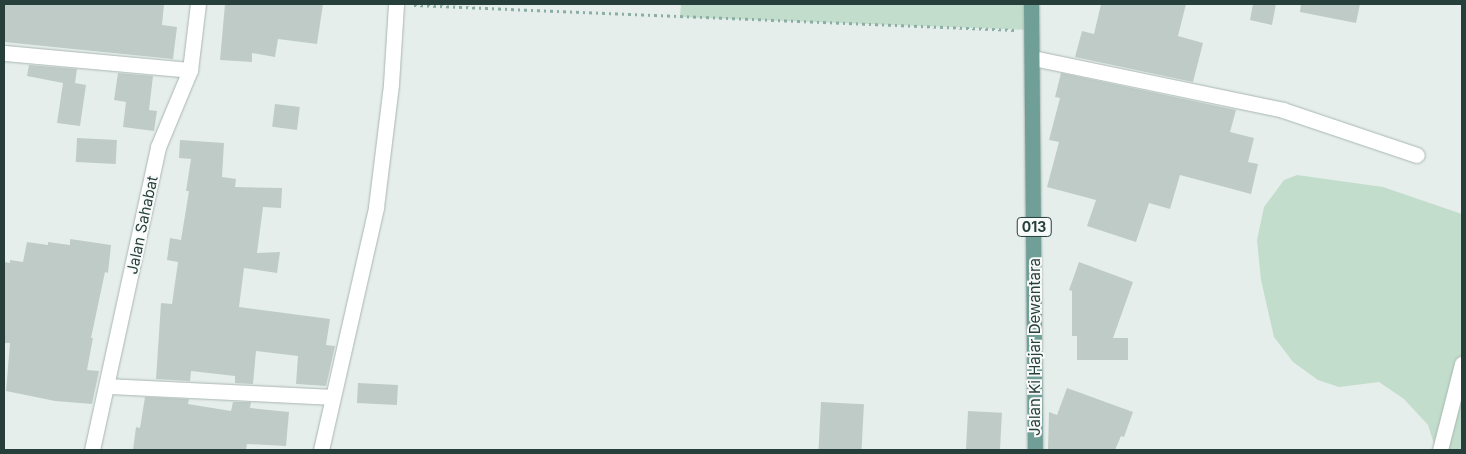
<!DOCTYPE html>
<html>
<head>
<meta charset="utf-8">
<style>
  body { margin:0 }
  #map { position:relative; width:1466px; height:454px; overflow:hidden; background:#e6eeeb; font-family:Inter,sans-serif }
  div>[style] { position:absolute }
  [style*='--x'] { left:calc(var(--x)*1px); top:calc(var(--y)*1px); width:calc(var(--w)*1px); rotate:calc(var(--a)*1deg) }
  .green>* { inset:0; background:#c2ddcb }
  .building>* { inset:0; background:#bfcbc7; transform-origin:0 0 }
  .path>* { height:3px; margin-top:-1.5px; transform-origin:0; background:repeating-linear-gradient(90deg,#8aaea6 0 2.5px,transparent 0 6.5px) }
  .roads { filter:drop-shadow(0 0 1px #a9b6b2) drop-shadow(0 0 1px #a9b6b2) }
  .street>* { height:15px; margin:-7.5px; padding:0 7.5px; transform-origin:7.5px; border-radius:7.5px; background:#fff }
  .primary>* { height:15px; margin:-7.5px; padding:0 7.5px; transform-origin:7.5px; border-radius:7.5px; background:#6f9f97 }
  span { translate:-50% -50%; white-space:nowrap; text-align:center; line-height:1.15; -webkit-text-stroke:4px #f7faf9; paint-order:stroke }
  .shield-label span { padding:1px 4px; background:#f7faf9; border:1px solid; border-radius:4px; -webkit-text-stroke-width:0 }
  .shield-label { font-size:14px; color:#273f3a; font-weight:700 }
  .street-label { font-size:15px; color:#273f3a }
  .frame { position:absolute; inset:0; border:5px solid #273f3a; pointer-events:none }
</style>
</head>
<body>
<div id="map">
  <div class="green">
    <i style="clip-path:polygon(681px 4px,1031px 4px,1031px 30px,680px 17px)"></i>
    <i style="clip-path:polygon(1297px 175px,1383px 187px,1462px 214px,1462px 450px,1436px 450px,1428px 425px,1404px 399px,1379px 382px,1339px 387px,1318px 380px,1293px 362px,1274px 337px,1261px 280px,1257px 240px,1264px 207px,1284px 180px)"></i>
  </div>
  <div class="building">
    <i style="clip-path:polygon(4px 4px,164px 4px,162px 25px,177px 27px,173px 59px,4px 42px)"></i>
    <i style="clip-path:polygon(225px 4px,323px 4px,317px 44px,278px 39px,275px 57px,252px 53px,252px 62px,220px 60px)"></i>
    <i style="clip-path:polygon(1101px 4px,1186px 4px,1178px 36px,1203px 43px,1193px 82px,1075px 57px,1082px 31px,1094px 34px)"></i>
    <i style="clip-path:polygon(1253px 4px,1276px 4px,1272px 25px,1250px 20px)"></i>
    <i style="clip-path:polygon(1301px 4px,1360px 4px,1356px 23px,1300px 12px)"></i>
    <i style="clip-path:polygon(29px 65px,77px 69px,75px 83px,86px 85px,80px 126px,57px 123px,63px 83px,27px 76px)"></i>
    <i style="clip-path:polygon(118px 73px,153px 76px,149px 110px,157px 111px,154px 131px,123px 127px,126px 102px,114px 100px)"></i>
    <i style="clip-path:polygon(1061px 73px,1236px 110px,1230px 132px,1254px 138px,1248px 162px,1258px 164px,1251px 194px,1180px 175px,1170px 209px,1149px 203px,1136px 242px,1087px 226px,1096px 200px,1047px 187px,1059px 142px,1049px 140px,1060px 98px,1055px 97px)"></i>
    <i style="left:275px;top:104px;width:25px;height:23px;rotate:7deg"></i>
    <i style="left:77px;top:138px;width:40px;height:24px;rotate:3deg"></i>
    <i style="clip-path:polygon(180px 140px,224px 143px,222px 177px,236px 179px,235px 187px,282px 188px,281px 208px,263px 207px,257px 253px,280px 252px,277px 273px,244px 268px,239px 307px,330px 319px,326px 345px,335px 346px,326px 386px,296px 384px,298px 356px,256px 351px,253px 384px,235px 383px,235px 376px,191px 371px,190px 381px,156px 379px,161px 303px,172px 304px,178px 262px,167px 260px,170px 238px,181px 240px,189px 191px,186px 191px,191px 159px,179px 158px)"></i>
    <i style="clip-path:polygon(70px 239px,111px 245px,108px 273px,105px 272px,91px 338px,93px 338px,87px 370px,99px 371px,92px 404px,55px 401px,6px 391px,10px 343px,4px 343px,4px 262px,10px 263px,10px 260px,23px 262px,27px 242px,48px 245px,48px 242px,70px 245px)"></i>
    <i style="clip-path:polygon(1079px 262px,1133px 282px,1113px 338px,1128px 338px,1128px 360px,1077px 360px,1077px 336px,1072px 336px,1072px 291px,1069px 290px)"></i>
    <i style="left:358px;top:383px;width:40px;height:20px;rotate:3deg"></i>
    <i style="clip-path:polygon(1067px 388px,1133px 412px,1124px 437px,1121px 436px,1115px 450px,1048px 450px,1049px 412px,1057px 415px)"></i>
    <i style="clip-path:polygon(145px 397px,189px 399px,188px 404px,231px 411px,233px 402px,251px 402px,250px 408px,289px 412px,286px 446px,247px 444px,246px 450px,133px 450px,136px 427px,140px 428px)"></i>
    <i style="left:821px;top:402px;width:43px;height:48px;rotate:3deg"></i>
    <i style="left:968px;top:411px;width:34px;height:39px;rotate:3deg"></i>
  </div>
  <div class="path">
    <i style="--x:414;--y:5;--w:602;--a:2.38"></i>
  </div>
  <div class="roads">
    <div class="street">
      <i style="--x:4;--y:53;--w:187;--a:5.2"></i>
      <i style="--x:1033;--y:58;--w:255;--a:11.7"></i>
      <i style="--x:1283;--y:110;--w:141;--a:18.6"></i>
      <i style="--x:107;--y:386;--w:225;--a:2.8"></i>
      <i style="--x:92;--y:450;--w:310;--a:-77.7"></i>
      <i style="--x:158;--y:147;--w:83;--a:-67.4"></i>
      <i style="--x:190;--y:70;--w:66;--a:-83.1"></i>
      <i style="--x:321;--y:450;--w:249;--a:-77.2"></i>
      <i style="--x:376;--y:207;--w:124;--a:-83"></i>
      <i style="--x:391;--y:84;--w:80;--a:-86.4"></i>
      <i style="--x:1440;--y:450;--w:89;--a:-75.7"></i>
    </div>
    <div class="primary">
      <i style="--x:1031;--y:4;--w:446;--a:89.5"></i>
    </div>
  </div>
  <div class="shield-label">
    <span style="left:1034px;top:227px">013</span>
  </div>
  <div class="street-label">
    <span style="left:142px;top:225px;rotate:-78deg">Jalan Sahabat</span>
    <span style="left:1035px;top:347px;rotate:-90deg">Jalan Ki Hajar Dewantara</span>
  </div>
  <div class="frame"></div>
</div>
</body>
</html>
